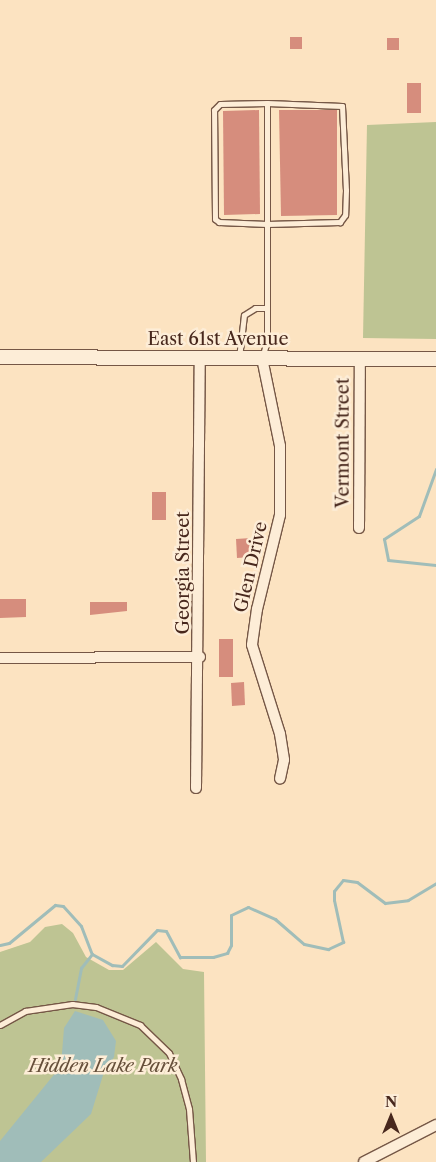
<!DOCTYPE html>
<style>
body{margin:0}
#map{position:relative;width:436px;height:1162px;overflow:hidden;background:#fce3c1;font-family:"Libre Caslon Text",serif}
div>[style]{position:absolute}
.green>*{inset:0;background:#bec493}
.water>*{inset:0;background:#a0bdb9}
.stream>*{height:3px;margin:-1.5px;padding:0 1.5px;transform-origin:1.5px;border-radius:1.5px;background:#a0bdb9}
.building>*{inset:0;background:#d68d7d}
.roads{filter:drop-shadow(1px 0 #755746) drop-shadow(-1px 0 #755746) drop-shadow(0 1px #755746) drop-shadow(0 -1px #755746)}
.lane>*{height:5px;margin:-2.5px;padding:0 2.5px;transform-origin:2.5px;border-radius:2.5px;background:#fdedd7}
.street>*{height:10px;margin:-5px;padding:0 5px;transform-origin:5px;border-radius:5px;background:#fdedd7}
.secondary>*{height:14px;margin:-7px;padding:0 7px;transform-origin:7px;border-radius:7px;background:#fdedd7}
span{translate:-50% -50%;white-space:nowrap;text-align:center;line-height:1.15;-webkit-text-stroke:5px #fdedd7;paint-order:stroke}
.street-label{font-size:18px;color:#48281d}
.park-label{font-size:18px;color:#664f3a;font-style:italic}
.north{position:absolute;left:366px;top:1092px;width:50px;height:50px;-webkit-text-stroke:4px #fdedd7;paint-order:stroke;rotate:0deg;font-size:14px;font-weight:700;line-height:20px;text-align:center;color:#48281d}
.north::after{content:'';display:block;margin:auto;width:18px;height:22px;background:#48281d;clip-path:polygon(50% 0,100% 100%,50% 72%,0 100%)}
</style>
<div id="map">
<div class="green">
<div style="clip-path:polygon(436px 122px,436px 339px,363px 338px,367px 125px)"></div>
<div style="clip-path:polygon(62px 924px,73px 933px,86px 957px,109px 970px,123px 970px,156px 942px,183px 969px,204px 972px,206px 1162px,0 1162px,0 952px,30px 942px,45px 927px)"></div>
</div>
<div class="water">
<div style="clip-path:polygon(75px 1011px,103px 1020px,116px 1041px,114px 1057px,104px 1072px,91px 1114px,41px 1162px,0 1162px,0 1141px,61px 1066px,64px 1028px)"></div>
</div>
<div class="stream">
<div style="left:436px;top:469px;width:50px;rotate:109.9deg"></div>
<div style="left:419px;top:516px;width:42px;rotate:146.7deg"></div>
<div style="left:384px;top:539px;width:21px;rotate:79deg"></div>
<div style="left:388px;top:560px;width:48px;rotate:5.9deg"></div>
<div style="left:0;top:945px;width:9px;rotate:-13deg"></div>
<div style="left:9px;top:943px;width:60px;rotate:-39.6deg"></div>
<div style="left:55px;top:905px;width:8px;rotate:7deg"></div>
<div style="left:63px;top:906px;width:27px;rotate:48deg"></div>
<div style="left:81px;top:926px;width:30px;rotate:69deg"></div>
<div style="left:92px;top:954px;width:23px;rotate:29deg"></div>
<div style="left:112px;top:965px;width:10px;rotate:6deg"></div>
<div style="left:122px;top:966px;width:50px;rotate:-45.8deg"></div>
<div style="left:157px;top:930px;width:9px;rotate:6deg"></div>
<div style="left:166px;top:931px;width:30px;rotate:62deg"></div>
<div style="left:180px;top:957px;width:33px"></div>
<div style="left:213px;top:957px;width:15px;rotate:-16deg"></div>
<div style="left:227px;top:953px;width:9px;rotate:-63deg"></div>
<div style="left:231px;top:945px;width:30px;rotate:-90deg"></div>
<div style="left:231px;top:915px;width:19px;rotate:-25deg"></div>
<div style="left:248px;top:907px;width:30px;rotate:24deg"></div>
<div style="left:275px;top:919px;width:38px;rotate:41deg"></div>
<div style="left:304px;top:944px;width:25px;rotate:12deg"></div>
<div style="left:328px;top:949px;width:17px;rotate:-25deg"></div>
<div style="left:343px;top:942px;width:43px;rotate:-102.1deg"></div>
<div style="left:334px;top:900px;width:9px;rotate:-90deg"></div>
<div style="left:334px;top:891px;width:14px;rotate:-51deg"></div>
<div style="left:343px;top:880px;width:14px;rotate:8deg"></div>
<div style="left:357px;top:882px;width:35px;rotate:37deg"></div>
<div style="left:385px;top:903px;width:23px;rotate:-7deg"></div>
<div style="left:408px;top:900px;width:33px;rotate:-31deg"></div>
<div style="left:75px;top:999px;width:32px;rotate:-79deg"></div>
<div style="left:81px;top:968px;width:18px;rotate:-52deg"></div>
</div>
<div class="building">
<div style="clip-path:polygon(290px 37px,302px 37px,302px 49px,290px 49px)"></div>
<div style="clip-path:polygon(387px 38px,399px 38px,399px 50px,387px 50px)"></div>
<div style="clip-path:polygon(407px 83px,421px 83px,421px 113px,407px 113px)"></div>
<div style="clip-path:polygon(259px 110px,260px 214px,224px 215px,223px 111px)"></div>
<div style="clip-path:polygon(279px 110px,337px 110px,337px 215px,281px 216px)"></div>
<div style="clip-path:polygon(152px 492px,166px 492px,166px 520px,152px 520px)"></div>
<div style="clip-path:polygon(251px 538px,251px 557px,237px 558px,236px 539px)"></div>
<div style="clip-path:polygon(0 599px,26px 599px,26px 617px,0 618px)"></div>
<div style="clip-path:polygon(90px 602px,127px 602px,127px 611px,90px 615px)"></div>
<div style="clip-path:polygon(219px 639px,233px 639px,233px 677px,219px 677px)"></div>
<div style="clip-path:polygon(244px 682px,245px 705px,232px 706px,231px 683px)"></div>
</div>
<div class="roads">
<div class="lane">
<div style="left:239px;top:358px;width:43px;rotate:-83.4deg"></div>
<div style="left:244px;top:315px;width:13px;rotate:-32deg"></div>
<div style="left:255px;top:308px;width:12px"></div>
<div style="left:262px;top:358px;width:18px;rotate:-74deg"></div>
<div style="left:267px;top:341px;width:238px;rotate:-90deg"></div>
<div style="left:267px;top:103px;width:75px;rotate:2.3deg"></div>
<div style="left:342px;top:106px;width:84px;rotate:87.3deg"></div>
<div style="left:346px;top:190px;width:25px;rotate:92deg"></div>
<div style="left:345px;top:215px;width:9px;rotate:126deg"></div>
<div style="left:340px;top:222px;width:73px;rotate:178.4deg"></div>
<div style="left:267px;top:224px;width:48px;rotate:-177.6deg"></div>
<div style="left:219px;top:222px;width:5px;rotate:-143deg"></div>
<div style="left:215px;top:219px;width:109px;rotate:-90.5deg"></div>
<div style="left:214px;top:110px;width:8px;rotate:-45deg"></div>
<div style="left:220px;top:104px;width:47px;rotate:-1.2deg"></div>
<div style="left:0;top:1025px;width:29px;rotate:-29deg"></div>
<div style="left:25px;top:1011px;width:48px;rotate:-8.5deg"></div>
<div style="left:72px;top:1004px;width:24px;rotate:7deg"></div>
<div style="left:96px;top:1007px;width:48px;rotate:22.2deg"></div>
<div style="left:140px;top:1025px;width:40px;rotate:44deg"></div>
<div style="left:169px;top:1053px;width:29px;rotate:65deg"></div>
<div style="left:181px;top:1079px;width:31px;rotate:75deg"></div>
<div style="left:189px;top:1109px;width:53px;rotate:85.7deg"></div>
</div>
<div class="street">
<div style="left:262px;top:358px;width:90px;rotate:78.4deg"></div>
<div style="left:280px;top:446px;width:69px;rotate:90deg"></div>
<div style="left:280px;top:515px;width:97px;rotate:103.7deg"></div>
<div style="left:257px;top:609px;width:36px;rotate:98deg"></div>
<div style="left:252px;top:645px;width:93px;rotate:72.5deg"></div>
<div style="left:280px;top:734px;width:26px;rotate:81deg"></div>
<div style="left:284px;top:760px;width:19px;rotate:102deg"></div>
<div style="left:359px;top:528px;width:169px;rotate:-89.7deg"></div>
<div style="left:0;top:658px;width:200px;rotate:-0.3deg"></div>
<div style="left:196px;top:788px;width:430px;rotate:-89.5deg"></div>
<div style="left:364px;top:1162px;width:81px;rotate:-27.2deg"></div>
</div>
<div class="secondary">
<div style="left:0;top:357px;width:436px;rotate:0.3deg"></div>
</div>
</div>
<div class="street-label">
<span style="left:218px;top:339px">East 61st Avenue</span>
<span style="left:343px;top:443px;rotate:-90deg">Vermont Street</span>
<span style="left:251px;top:567px;rotate:-77deg">Glen Drive</span>
<span style="left:183px;top:573px;rotate:-90deg">Georgia Street</span>
</div>
<div class="park-label">
<span style="left:103px;top:1066px">Hidden Lake Park</span>
</div>
<div class="north">N</div>
</div>
